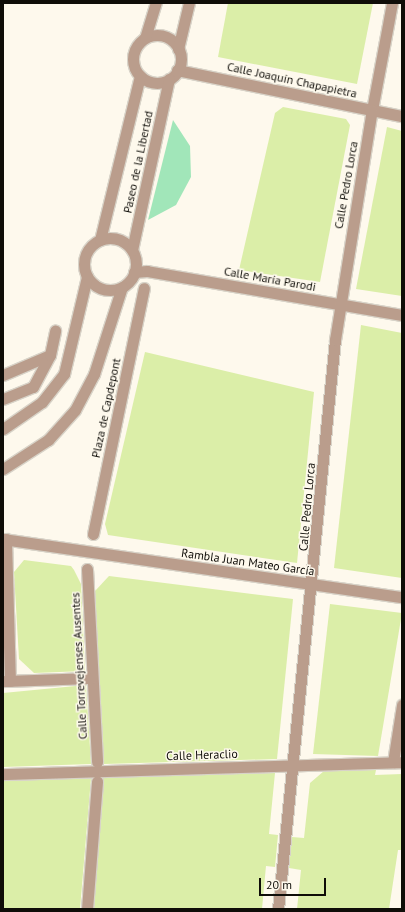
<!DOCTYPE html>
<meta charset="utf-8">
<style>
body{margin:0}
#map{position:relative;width:405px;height:912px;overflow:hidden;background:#fef9ed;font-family:"PT Sans",sans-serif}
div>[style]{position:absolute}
.water>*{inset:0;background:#a1e6b9}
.building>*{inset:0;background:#dbeea8}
.roads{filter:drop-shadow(1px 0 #d8d3c8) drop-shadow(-1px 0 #d8d3c8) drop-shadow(0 1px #d8d3c8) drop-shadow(0 -1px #d8d3c8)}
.pedestrian>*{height:11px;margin:-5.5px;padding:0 5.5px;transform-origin:5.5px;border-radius:5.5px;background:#ba9d8c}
.minor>*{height:11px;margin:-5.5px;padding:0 5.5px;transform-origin:5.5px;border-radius:5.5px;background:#ba9d8c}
.tertiary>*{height:11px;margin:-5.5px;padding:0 5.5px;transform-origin:5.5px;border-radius:5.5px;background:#ba9d8c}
.tertiary>.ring{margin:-5.5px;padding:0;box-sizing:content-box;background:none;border:11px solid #ba9d8c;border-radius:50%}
span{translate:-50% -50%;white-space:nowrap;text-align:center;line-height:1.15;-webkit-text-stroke:3px #fef9ed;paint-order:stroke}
.street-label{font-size:12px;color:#0f0d08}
.frame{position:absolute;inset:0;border:4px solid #0f0d08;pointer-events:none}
.scale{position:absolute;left:259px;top:878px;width:67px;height:18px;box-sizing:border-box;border:2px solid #0f0d08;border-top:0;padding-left:5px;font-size:12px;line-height:14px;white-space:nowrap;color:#0f0d08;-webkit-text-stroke:3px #fef9ed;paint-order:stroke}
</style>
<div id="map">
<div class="water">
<div style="clip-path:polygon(173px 120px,190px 146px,191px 177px,176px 205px,148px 220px)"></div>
</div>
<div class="building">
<div style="clip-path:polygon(228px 3px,373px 3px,357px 84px,218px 57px)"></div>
<div style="clip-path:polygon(283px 107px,346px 119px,350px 125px,320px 282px,239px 270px,275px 113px)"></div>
<div style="clip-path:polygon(387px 127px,402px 131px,402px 296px,356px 289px)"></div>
<div style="clip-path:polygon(361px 325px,402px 333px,402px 578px,334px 568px)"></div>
<div style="clip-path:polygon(145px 352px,314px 392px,297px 563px,108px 535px,105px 524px)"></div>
<div style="clip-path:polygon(24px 560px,71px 566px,74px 570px,81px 584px,85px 671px,34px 673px,19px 659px,14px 572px)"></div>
<div style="clip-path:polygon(109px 576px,293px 599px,277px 759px,104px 764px,95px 591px)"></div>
<div style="clip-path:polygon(330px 604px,402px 613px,378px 756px,313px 754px)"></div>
<div style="clip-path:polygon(86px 685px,91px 764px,3px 767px,3px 693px)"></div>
<div style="clip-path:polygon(376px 770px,375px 775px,402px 774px,402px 850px,398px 850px,389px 909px,297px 909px,301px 870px,289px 868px,292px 837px,304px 838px,310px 783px,324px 771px)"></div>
<div style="clip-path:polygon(275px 773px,269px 834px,278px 835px,275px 867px,266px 866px,262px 909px,94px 909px,103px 778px)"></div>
<div style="clip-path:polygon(91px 778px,80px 909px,3px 909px,3px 781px)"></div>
</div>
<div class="roads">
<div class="pedestrian">
<div style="left:372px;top:110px;width:109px;rotate:-79.4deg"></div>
<div style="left:3px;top:375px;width:51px;rotate:-23.1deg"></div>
<div style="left:3px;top:399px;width:32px;rotate:-22deg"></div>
<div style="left:33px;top:387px;width:36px;rotate:-62deg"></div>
<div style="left:50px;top:355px;width:25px;rotate:-78deg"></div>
<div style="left:93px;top:534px;width:251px;rotate:-78.3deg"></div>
<div style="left:6px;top:539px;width:142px;rotate:88.4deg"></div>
<div style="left:87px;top:569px;width:193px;rotate:87deg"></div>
<div style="left:4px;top:681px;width:88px;rotate:-2deg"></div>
<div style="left:87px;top:909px;width:128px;rotate:-85.5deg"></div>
</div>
<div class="minor">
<div style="left:177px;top:70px;width:230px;rotate:11.6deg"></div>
<div style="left:134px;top:272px;width:13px;rotate:-4deg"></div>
<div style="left:147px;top:271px;width:259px;rotate:9.8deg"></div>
<div style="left:3px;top:539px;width:403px;rotate:8.3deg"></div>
<div style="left:393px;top:762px;width:58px;rotate:-81deg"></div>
<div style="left:3px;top:774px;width:399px;rotate:-1.7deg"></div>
<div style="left:278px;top:909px;width:572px;rotate:-84.28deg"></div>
<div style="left:335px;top:340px;width:233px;rotate:-80.9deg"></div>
</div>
<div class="tertiary">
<div class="ring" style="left:133px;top:35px;width:37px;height:37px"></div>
<div style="left:145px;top:38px;width:37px;rotate:-73deg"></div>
<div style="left:178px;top:49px;width:47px;rotate:-76.6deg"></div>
<div class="ring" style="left:84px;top:238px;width:41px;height:41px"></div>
<div style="left:100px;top:240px;width:169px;rotate:-76.3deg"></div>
<div style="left:132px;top:250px;width:175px;rotate:-77.8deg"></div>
<div style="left:3px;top:429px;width:47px;rotate:-34.7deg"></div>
<div style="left:42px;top:402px;width:36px;rotate:-52deg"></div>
<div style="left:64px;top:374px;width:100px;rotate:-76.7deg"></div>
<div style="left:3px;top:469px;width:54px;rotate:-32.8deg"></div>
<div style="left:48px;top:440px;width:40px;rotate:-48deg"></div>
<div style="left:75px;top:410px;width:41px;rotate:-62.2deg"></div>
<div style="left:94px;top:374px;width:91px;rotate:-72.2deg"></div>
</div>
</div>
<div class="street-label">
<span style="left:292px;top:80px;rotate:12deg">Calle Joaquín Chapapietra</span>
<span style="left:138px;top:162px;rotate:-78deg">Paseo de la Libertad</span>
<span style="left:346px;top:185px;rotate:-80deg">Calle Pedro Lorca</span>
<span style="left:270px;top:279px;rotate:10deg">Calle María Parodi</span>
<span style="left:106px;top:408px;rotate:-78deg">Plaza de Capdepont</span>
<span style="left:307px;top:507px;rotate:-85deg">Calle Pedro Lorca</span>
<span style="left:248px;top:562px;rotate:8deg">Rambla Juan Mateo García</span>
<span style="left:79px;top:666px;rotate:-93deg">Calle Torrevejenses Ausentes</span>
<span style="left:202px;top:755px;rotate:-2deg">Calle Heraclio</span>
</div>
<div class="frame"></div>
<div class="scale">20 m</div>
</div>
